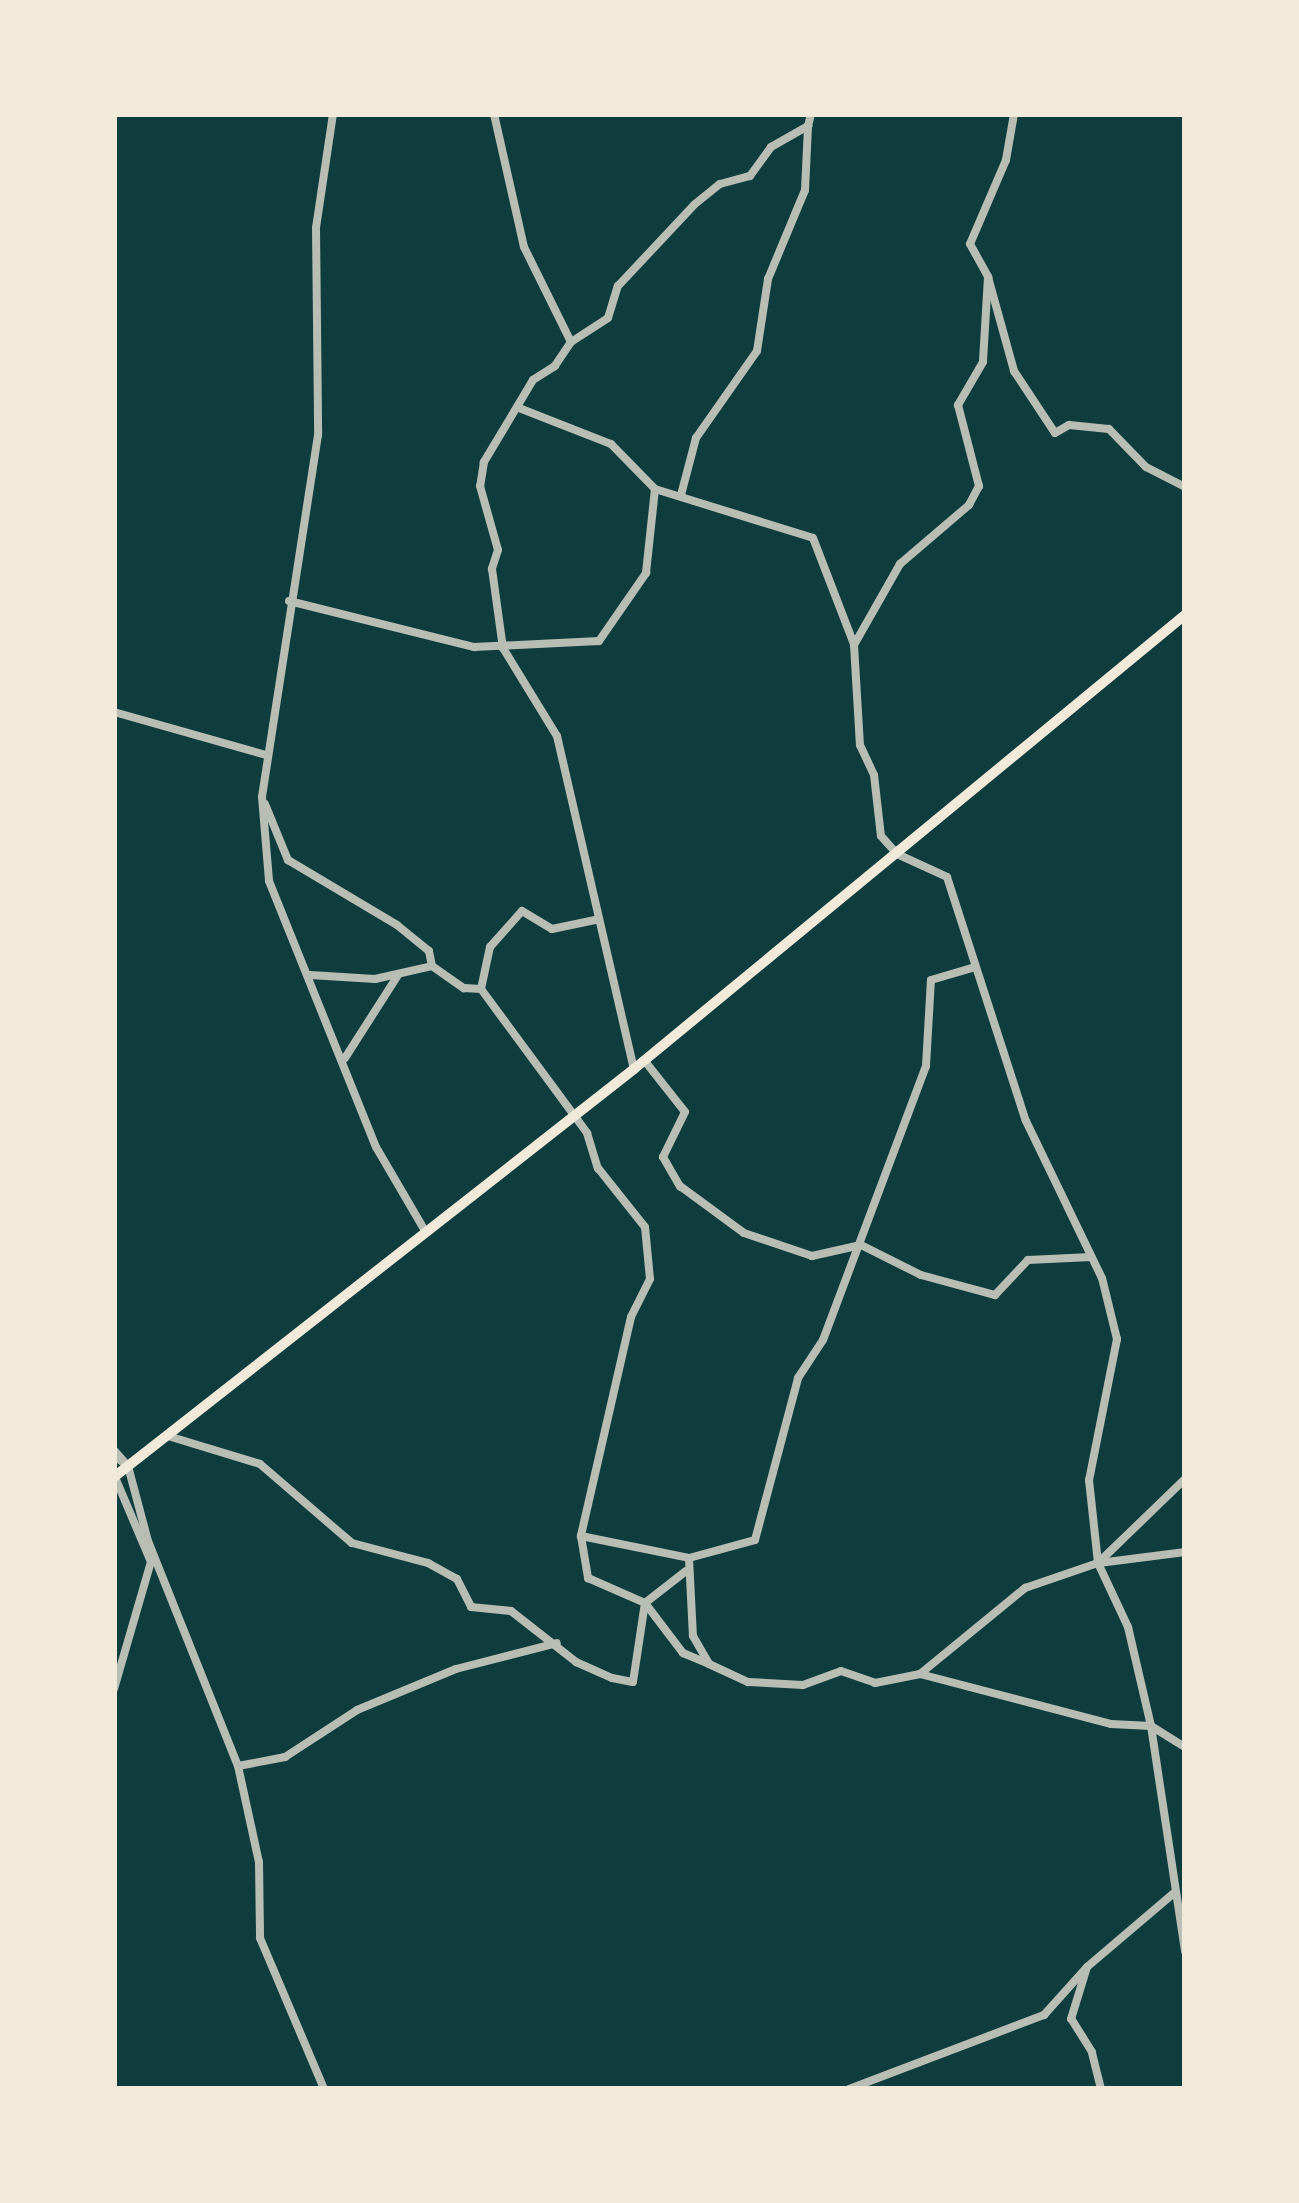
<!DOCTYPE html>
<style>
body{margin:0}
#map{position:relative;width:1299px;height:2203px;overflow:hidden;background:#0f3d3e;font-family:"Source Sans 3",sans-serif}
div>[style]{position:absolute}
.minor>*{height:8px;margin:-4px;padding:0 4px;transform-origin:4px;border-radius:4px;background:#b8beb3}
.secondary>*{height:10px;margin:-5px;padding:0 5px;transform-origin:5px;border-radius:5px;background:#f1e9da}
span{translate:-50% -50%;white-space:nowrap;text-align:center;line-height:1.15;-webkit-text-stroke:10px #f1e9da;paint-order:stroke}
.frame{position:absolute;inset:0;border:117px solid #f1e9da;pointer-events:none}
</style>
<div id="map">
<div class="minor">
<div style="left:333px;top:114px;width:115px;rotate:98.5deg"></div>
<div style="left:316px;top:228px;width:207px;rotate:89.4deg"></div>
<div style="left:318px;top:435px;width:366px;rotate:98.8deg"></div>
<div style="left:262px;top:797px;width:84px;rotate:85.2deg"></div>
<div style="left:269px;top:881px;width:287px;rotate:68.1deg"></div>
<div style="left:376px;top:1147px;width:97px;rotate:59.7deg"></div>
<div style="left:494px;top:114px;width:136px;rotate:77.3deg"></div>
<div style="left:524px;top:247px;width:106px;rotate:63.7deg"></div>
<div style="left:571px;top:342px;width:29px;rotate:124deg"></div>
<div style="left:555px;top:366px;width:26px;rotate:148deg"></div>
<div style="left:533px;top:380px;width:96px;rotate:120.9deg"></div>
<div style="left:484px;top:462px;width:24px;rotate:99deg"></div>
<div style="left:480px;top:486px;width:66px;rotate:74.3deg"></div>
<div style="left:498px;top:550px;width:20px;rotate:108deg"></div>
<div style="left:492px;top:569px;width:80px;rotate:82.1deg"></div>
<div style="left:503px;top:648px;width:103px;rotate:58.5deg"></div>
<div style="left:557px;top:736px;width:342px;rotate:77deg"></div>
<div style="left:1014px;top:114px;width:47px;rotate:99.9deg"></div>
<div style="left:1006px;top:160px;width:91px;rotate:113.2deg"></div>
<div style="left:970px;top:244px;width:38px;rotate:61deg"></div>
<div style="left:988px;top:277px;width:98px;rotate:74.5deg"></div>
<div style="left:1014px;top:371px;width:74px;rotate:56.5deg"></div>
<div style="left:1055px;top:433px;width:16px;rotate:-30deg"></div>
<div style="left:1069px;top:425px;width:40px;rotate:5.7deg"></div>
<div style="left:1109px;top:429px;width:53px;rotate:45.8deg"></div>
<div style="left:1146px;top:467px;width:44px;rotate:27.1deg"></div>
<div style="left:988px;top:277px;width:85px;rotate:93.4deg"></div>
<div style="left:983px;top:362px;width:50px;rotate:120.2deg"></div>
<div style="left:958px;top:405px;width:84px;rotate:75.5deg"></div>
<div style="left:979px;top:486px;width:21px;rotate:118deg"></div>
<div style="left:969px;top:505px;width:91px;rotate:139.5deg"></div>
<div style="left:900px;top:564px;width:93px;rotate:119.6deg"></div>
<div style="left:854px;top:645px;width:100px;rotate:86.6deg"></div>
<div style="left:860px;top:745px;width:33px;rotate:65deg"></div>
<div style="left:874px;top:775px;width:61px;rotate:83.5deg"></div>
<div style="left:881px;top:836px;width:24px;rotate:48deg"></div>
<div style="left:897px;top:854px;width:55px;rotate:24.7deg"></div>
<div style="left:947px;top:877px;width:256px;rotate:72.1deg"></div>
<div style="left:1026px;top:1121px;width:174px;rotate:64.2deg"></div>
<div style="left:1102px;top:1278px;width:63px;rotate:76.2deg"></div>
<div style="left:1117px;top:1339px;width:144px;rotate:101.2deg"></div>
<div style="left:1089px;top:1480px;width:83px;rotate:83.8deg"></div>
<div style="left:1098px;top:1563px;width:71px;rotate:64.9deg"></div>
<div style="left:1128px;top:1627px;width:102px;rotate:76.9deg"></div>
<div style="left:1151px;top:1726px;width:228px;rotate:81.4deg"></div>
<div style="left:571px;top:342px;width:44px;rotate:-33deg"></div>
<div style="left:608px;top:318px;width:34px;rotate:-73deg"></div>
<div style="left:618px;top:286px;width:112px;rotate:-46.8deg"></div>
<div style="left:695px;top:204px;width:32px;rotate:-39deg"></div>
<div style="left:720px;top:184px;width:31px;rotate:-15deg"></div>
<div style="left:750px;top:176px;width:36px;rotate:-54deg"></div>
<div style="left:771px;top:147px;width:43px;rotate:-29.6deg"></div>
<div style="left:808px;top:126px;width:12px;rotate:-76deg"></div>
<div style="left:519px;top:408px;width:99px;rotate:21.4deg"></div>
<div style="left:611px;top:444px;width:63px;rotate:45.6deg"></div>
<div style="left:655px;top:489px;width:165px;rotate:17.2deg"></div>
<div style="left:813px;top:538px;width:114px;rotate:68.9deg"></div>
<div style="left:681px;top:495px;width:59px;rotate:-75.3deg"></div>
<div style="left:696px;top:438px;width:106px;rotate:-55deg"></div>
<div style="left:757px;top:351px;width:73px;rotate:-81.3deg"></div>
<div style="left:768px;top:279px;width:96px;rotate:-67.4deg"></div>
<div style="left:805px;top:190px;width:64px;rotate:-87.3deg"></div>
<div style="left:289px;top:601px;width:191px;rotate:14deg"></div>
<div style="left:474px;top:647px;width:125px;rotate:-2.7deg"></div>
<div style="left:599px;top:641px;width:83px;rotate:-55.3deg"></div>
<div style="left:646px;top:573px;width:84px;rotate:-83.9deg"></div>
<div style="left:114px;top:712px;width:158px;rotate:15.8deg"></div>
<div style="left:265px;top:804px;width:61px;rotate:67.7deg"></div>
<div style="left:288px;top:860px;width:127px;rotate:30.8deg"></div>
<div style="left:397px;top:925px;width:41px;rotate:39.1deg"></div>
<div style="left:429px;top:951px;width:15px;rotate:79deg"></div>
<div style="left:310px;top:975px;width:65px;rotate:3.5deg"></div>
<div style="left:375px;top:979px;width:58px;rotate:-12.8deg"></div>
<div style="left:432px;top:966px;width:39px;rotate:35deg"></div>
<div style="left:464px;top:988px;width:17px;rotate:3deg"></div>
<div style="left:481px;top:989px;width:179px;rotate:53.6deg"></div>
<div style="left:587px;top:1133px;width:37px;rotate:73deg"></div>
<div style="left:598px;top:1168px;width:75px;rotate:51.5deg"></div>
<div style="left:645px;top:1227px;width:52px;rotate:84.5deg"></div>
<div style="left:650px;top:1279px;width:42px;rotate:116.6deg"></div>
<div style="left:631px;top:1317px;width:225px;rotate:102.9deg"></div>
<div style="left:581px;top:1536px;width:110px;rotate:11.5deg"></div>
<div style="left:689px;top:1558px;width:78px;rotate:87.1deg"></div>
<div style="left:693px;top:1636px;width:32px;rotate:60deg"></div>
<div style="left:709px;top:1664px;width:43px;rotate:24.8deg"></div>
<div style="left:748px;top:1682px;width:55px;rotate:3.1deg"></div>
<div style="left:803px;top:1685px;width:40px;rotate:-20.2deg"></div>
<div style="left:841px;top:1671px;width:36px;rotate:19deg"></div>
<div style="left:875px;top:1683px;width:46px;rotate:-11.3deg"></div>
<div style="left:920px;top:1674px;width:197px;rotate:14.7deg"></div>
<div style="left:1111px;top:1724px;width:40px;rotate:2.9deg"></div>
<div style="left:1151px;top:1726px;width:40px;rotate:32deg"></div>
<div style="left:481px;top:989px;width:43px;rotate:-77.9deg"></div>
<div style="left:490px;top:947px;width:48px;rotate:-48.4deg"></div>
<div style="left:522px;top:911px;width:35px;rotate:31deg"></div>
<div style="left:552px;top:929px;width:44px;rotate:-11.8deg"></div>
<div style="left:345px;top:1058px;width:98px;rotate:-57.4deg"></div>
<div style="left:644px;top:1060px;width:66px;rotate:51.7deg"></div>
<div style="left:685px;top:1112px;width:50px;rotate:116.1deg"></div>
<div style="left:663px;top:1157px;width:34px;rotate:60deg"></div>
<div style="left:680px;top:1186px;width:79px;rotate:36.3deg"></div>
<div style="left:744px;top:1233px;width:72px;rotate:18.7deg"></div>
<div style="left:812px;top:1256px;width:50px;rotate:-12.7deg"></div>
<div style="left:861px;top:1245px;width:67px;rotate:26.6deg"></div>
<div style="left:921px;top:1275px;width:77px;rotate:15.1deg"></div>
<div style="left:995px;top:1295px;width:48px;rotate:-46.7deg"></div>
<div style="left:1028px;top:1260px;width:63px;rotate:-2.7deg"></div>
<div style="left:168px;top:1436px;width:96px;rotate:16.9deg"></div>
<div style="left:260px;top:1464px;width:121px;rotate:40.7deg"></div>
<div style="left:352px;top:1543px;width:79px;rotate:14.7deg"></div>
<div style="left:428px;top:1563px;width:33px;rotate:29deg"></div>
<div style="left:457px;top:1579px;width:31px;rotate:63deg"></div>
<div style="left:471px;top:1607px;width:40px;rotate:5.7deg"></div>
<div style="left:511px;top:1611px;width:83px;rotate:38.1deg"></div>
<div style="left:576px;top:1662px;width:39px;rotate:24deg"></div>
<div style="left:612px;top:1678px;width:21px;rotate:11deg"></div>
<div style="left:633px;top:1682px;width:80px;rotate:-81.4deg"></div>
<div style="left:645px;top:1603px;width:52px;rotate:-38deg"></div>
<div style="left:114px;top:1450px;width:21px;rotate:49deg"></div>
<div style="left:128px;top:1466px;width:17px;rotate:-144deg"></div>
<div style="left:128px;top:1466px;width:78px;rotate:75.1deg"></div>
<div style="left:148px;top:1541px;width:242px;rotate:68.2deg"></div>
<div style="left:238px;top:1766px;width:98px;rotate:77.7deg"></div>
<div style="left:259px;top:1862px;width:76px;rotate:89.2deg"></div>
<div style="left:260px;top:1938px;width:164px;rotate:67deg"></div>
<div style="left:581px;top:1536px;width:43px;rotate:80.5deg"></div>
<div style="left:588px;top:1578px;width:62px;rotate:23.7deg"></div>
<div style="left:645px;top:1603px;width:63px;rotate:52.8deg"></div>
<div style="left:683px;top:1653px;width:28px;rotate:23deg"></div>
<div style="left:689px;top:1558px;width:68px;rotate:-15.3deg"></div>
<div style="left:755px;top:1540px;width:168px;rotate:-75.1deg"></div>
<div style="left:798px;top:1378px;width:45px;rotate:-56.7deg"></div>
<div style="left:823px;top:1340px;width:293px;rotate:-69.4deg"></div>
<div style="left:926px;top:1066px;width:86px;rotate:-86.7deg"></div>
<div style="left:931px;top:980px;width:43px;rotate:-16.3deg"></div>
<div style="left:1099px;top:1563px;width:87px;rotate:-7.3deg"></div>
<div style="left:920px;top:1674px;width:136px;rotate:-39.3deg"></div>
<div style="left:1025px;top:1588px;width:77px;rotate:-18.9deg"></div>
<div style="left:1098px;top:1563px;width:121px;rotate:-44deg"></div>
<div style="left:114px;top:1689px;width:132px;rotate:-73.8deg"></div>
<div style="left:151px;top:1562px;width:92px;rotate:-113deg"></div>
<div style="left:238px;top:1766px;width:48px;rotate:-10.8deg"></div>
<div style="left:285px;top:1757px;width:86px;rotate:-33.1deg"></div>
<div style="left:357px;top:1710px;width:107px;rotate:-22.5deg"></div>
<div style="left:456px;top:1669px;width:104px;rotate:-14.4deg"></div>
<div style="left:849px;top:2089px;width:209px;rotate:-20.8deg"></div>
<div style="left:1044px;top:2015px;width:64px;rotate:-48.1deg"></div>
<div style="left:1101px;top:2089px;width:38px;rotate:-104deg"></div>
<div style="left:1092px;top:2052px;width:39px;rotate:-122deg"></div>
<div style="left:1071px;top:2019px;width:54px;rotate:-72.9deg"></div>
<div style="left:1087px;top:1967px;width:114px;rotate:-40.4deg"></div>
</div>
<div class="secondary">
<div style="left:114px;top:1477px;width:661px;rotate:-38.12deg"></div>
<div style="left:634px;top:1069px;width:714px;rotate:-39.49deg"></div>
</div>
<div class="frame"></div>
</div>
